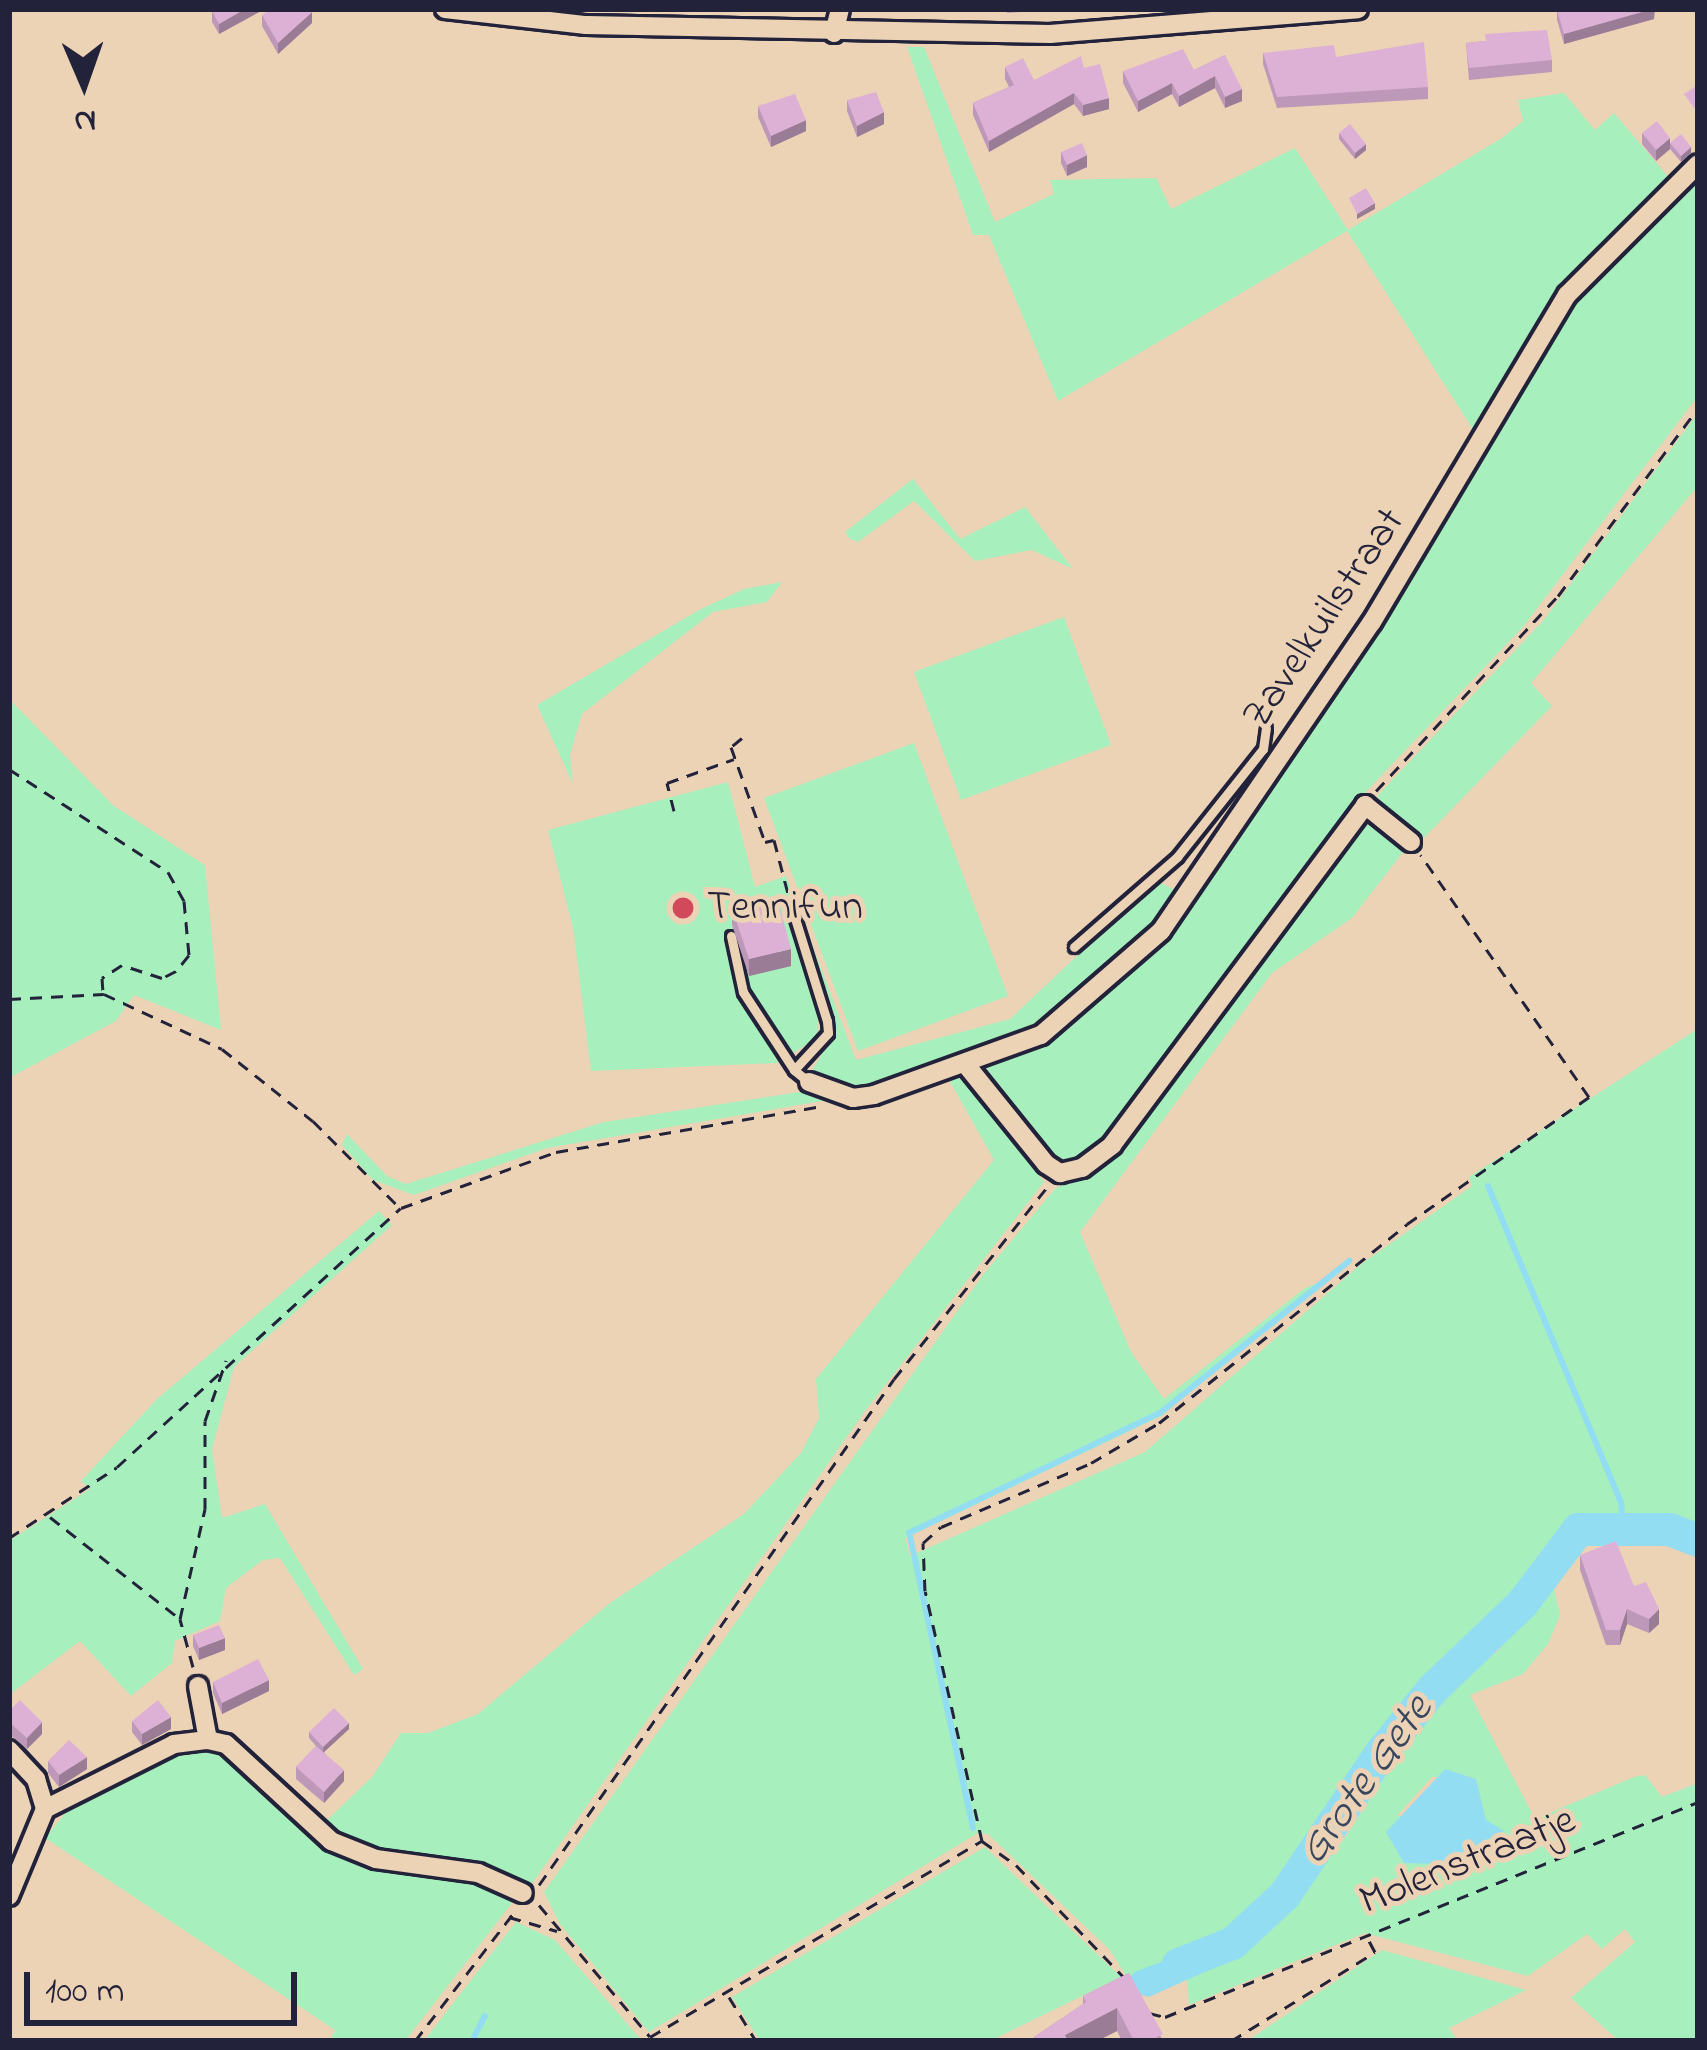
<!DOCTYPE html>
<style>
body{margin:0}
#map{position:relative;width:1707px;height:2050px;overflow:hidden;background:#edd3b5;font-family:"Indie Flower",sans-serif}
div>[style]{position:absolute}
.green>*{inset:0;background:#a7efbd}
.water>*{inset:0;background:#92ddf2}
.stream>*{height:6px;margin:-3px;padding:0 3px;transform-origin:3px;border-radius:3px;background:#92ddf2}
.river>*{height:33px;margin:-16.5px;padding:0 16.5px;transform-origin:16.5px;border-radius:16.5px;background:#92ddf2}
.path>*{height:3px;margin-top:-1.5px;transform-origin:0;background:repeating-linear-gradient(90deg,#22223b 0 12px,transparent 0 21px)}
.roads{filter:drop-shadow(3px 0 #22223b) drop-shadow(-3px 0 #22223b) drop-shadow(0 3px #22223b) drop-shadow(0 -3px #22223b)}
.lane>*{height:9px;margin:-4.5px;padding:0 4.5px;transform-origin:4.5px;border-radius:4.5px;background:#edd3b5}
.street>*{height:18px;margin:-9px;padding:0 9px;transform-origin:9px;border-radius:9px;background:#edd3b5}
.wall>*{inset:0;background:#be98b8}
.shaded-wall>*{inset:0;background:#9b7c96}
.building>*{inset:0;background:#ddb1d6}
.dots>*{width:33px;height:33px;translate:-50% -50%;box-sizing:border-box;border:6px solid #edd3b5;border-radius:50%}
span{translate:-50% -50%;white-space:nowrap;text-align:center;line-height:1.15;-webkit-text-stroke:10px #edd3b5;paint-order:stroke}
.street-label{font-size:42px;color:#22223b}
.poi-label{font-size:42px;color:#22223b}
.left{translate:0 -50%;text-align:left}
.water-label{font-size:45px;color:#384760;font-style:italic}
.frame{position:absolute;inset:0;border:12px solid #22223b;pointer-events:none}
.north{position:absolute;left:24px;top:24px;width:120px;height:120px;-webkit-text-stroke:9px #edd3b5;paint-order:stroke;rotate:178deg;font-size:33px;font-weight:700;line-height:48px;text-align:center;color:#22223b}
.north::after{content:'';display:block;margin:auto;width:42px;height:54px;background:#22223b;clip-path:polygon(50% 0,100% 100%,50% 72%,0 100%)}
.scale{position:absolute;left:24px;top:1972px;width:273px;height:54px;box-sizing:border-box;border:6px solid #22223b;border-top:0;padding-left:15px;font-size:36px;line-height:42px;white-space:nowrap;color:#22223b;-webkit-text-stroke:9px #edd3b5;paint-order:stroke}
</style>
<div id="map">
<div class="green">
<div style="clip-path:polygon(907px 47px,924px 47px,995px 222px,1054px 194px,1050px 180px,1156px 178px,1171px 209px,1295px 148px,1348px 230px,1502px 138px,1523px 121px,1518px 100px,1564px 93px,1595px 130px,1614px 113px,1671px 180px,1592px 253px,1548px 308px,1477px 436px,1347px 231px,1058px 401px,989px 235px,973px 235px)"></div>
<div style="clip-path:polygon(1698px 172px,1698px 396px,1523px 627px,1360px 798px,1103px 1146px,1086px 1160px,1050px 1160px,986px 1068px,1076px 1018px,1162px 939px,1576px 293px)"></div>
<div style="clip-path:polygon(1698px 413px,1698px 486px,1531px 683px,1552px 706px,1417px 845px,1377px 803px,1378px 795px,1543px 621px)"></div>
<div style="clip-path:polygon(913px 479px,960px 539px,1025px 507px,1073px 569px,1032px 550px,975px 561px,914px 501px,858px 542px,850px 539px,845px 532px)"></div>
<div style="clip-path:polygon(782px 582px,767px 602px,713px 612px,582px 714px,570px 755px,573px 784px,537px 705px,699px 610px,744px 589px)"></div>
<div style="clip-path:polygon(1064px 617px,1111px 745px,961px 800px,914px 672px)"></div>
<div style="clip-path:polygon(9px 699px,114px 806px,205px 865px,221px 1030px,134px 995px,116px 1021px,9px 1078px)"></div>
<div style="clip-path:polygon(914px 743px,1008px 996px,858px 1051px,764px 798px)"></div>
<div style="clip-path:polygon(728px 782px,755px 887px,786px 876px,856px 1060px,1010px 1019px,1157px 881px,1181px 893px,1158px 925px,1044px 1027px,863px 1090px,811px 1072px,834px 1034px,828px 993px,816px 998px,819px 1037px,777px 1063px,591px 1071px,573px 928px,548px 830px)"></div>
<div style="clip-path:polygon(1367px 815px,1407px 847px,1352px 918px,1272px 973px,1080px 1232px,1131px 1352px,1164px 1399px,1305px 1288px,1327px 1279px,1161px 1416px,905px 1538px,910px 1556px,1145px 1452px,1360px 1265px,1472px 1186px,1469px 1177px,1696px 1030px,1698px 1020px,1698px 1528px,1619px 1513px,1578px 1521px,1523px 1579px,1493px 1627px,1405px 1703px,1267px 1904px,1215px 1941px,1128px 1979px,1110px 1950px,988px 1834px,978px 1833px,649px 2032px,560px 1924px,544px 1892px,983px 1275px,1055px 1189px,1117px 1154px)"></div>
<div style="clip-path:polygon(961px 1072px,1044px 1182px,865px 1411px,531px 1885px,468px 1860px,350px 1847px,323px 1824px,372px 1777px,401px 1733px,428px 1733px,478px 1714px,610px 1603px,744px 1514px,801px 1453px,819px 1418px,816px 1379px,994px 1160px,948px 1078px)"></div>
<div style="clip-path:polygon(806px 1091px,834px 1099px,547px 1148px,414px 1195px,373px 1180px,342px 1145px,347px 1134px,387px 1176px,406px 1184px,604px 1122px)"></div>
<div style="clip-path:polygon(379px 1211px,392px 1225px,234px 1367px,212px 1449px,222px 1518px,265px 1504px,363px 1669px,354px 1675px,280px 1558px,263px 1560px,226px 1588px,220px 1621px,175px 1641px,172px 1663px,131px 1696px,80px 1641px,9px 1695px,9px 1541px,90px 1489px,81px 1481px,157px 1399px)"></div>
<div style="clip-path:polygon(evenodd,1551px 1576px,1560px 1615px,1548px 1644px,1523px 1674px,1470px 1695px,1535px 1819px,1634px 1777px,1645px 1775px,1662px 1797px,1698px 1783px,1698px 2041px,1619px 2041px,1571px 1998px,1635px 1942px,1625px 1929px,1602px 1949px,1587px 1934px,1528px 1976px,1365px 1933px,1189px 2005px,1187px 1979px,1259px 1941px,1345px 1838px,1431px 1704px,1498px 1651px,1551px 1576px,1466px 1776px,1476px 1779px,1486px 1821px,1503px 1831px,1397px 1816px,1432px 1777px,1466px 1776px)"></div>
<div style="clip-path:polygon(190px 1744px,221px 1749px,350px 1859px,448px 1870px,516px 1898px,405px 2041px,330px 2041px,335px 2030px,45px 1838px,72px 1805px)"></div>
<div style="clip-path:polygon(985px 1847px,1121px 1977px,990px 2041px,760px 2041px,732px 1997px)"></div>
<div style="clip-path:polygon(516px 1922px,555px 1940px,642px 2041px,424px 2041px)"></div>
<div style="clip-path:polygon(1382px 1950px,1526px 1990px,1449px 2028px,1458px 2041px,1247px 2041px)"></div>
</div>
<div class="water">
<div style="clip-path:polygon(1445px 1769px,1476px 1779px,1486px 1820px,1504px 1831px,1440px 1864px,1404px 1863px,1386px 1832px)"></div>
<div style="clip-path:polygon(1215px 1941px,1222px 1964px,1149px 1997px,1135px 1993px,1128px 1979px,1135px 1972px)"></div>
</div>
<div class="stream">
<div style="left:1488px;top:1186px;width:343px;rotate:67.2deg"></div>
<div style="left:1621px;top:1502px;width:24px;rotate:85deg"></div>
<div style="left:973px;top:1828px;width:302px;rotate:-102.2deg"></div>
<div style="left:909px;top:1533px;width:278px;rotate:-25.6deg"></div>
<div style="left:1160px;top:1413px;width:243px;rotate:-38.8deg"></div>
<div style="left:472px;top:2041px;width:28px;rotate:-63deg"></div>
</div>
<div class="river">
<div style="left:1178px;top:1964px;width:58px;rotate:-21.3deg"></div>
<div style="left:1232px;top:1943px;width:71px;rotate:-42.7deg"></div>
<div style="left:1284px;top:1895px;width:173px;rotate:-55.9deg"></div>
<div style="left:1381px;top:1752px;width:81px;rotate:-51deg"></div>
<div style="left:1432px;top:1689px;width:124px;rotate:-43.7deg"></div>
<div style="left:1522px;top:1603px;width:93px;rotate:-52.9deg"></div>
<div style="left:1578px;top:1529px;width:91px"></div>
<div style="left:1669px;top:1529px;width:31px;rotate:21deg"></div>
</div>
<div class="path">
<div style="left:742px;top:738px;width:14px;rotate:141deg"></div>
<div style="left:731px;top:747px;width:101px;rotate:70.3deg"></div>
<div style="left:765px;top:842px;width:9px;rotate:-13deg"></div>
<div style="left:774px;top:840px;width:59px;rotate:75.3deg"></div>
<div style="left:9px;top:769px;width:189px;rotate:32.9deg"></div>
<div style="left:168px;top:872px;width:33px;rotate:61deg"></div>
<div style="left:184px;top:901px;width:54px;rotate:84.7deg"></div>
<div style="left:189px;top:955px;width:21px;rotate:129deg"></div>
<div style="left:176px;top:971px;width:16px;rotate:153deg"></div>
<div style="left:162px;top:978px;width:42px;rotate:-162deg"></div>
<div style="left:122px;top:965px;width:24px;rotate:147deg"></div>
<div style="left:102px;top:978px;width:15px;rotate:86deg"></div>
<div style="left:1376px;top:791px;width:267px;rotate:-47deg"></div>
<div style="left:1558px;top:596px;width:234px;rotate:-53.3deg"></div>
<div style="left:674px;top:811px;width:29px;rotate:-104deg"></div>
<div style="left:667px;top:783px;width:71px;rotate:-19.7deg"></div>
<div style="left:9px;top:999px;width:95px;rotate:-3deg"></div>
<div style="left:104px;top:994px;width:130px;rotate:25deg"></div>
<div style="left:222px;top:1049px;width:116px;rotate:38.4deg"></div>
<div style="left:313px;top:1121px;width:122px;rotate:45deg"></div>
<div style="left:50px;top:1517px;width:164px;rotate:38.1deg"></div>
<div style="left:9px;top:1538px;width:129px;rotate:-33.3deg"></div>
<div style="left:117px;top:1467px;width:384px;rotate:-42.4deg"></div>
<div style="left:401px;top:1208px;width:165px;rotate:-19.9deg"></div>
<div style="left:556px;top:1152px;width:270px;rotate:-9.8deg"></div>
<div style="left:193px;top:1667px;width:50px;rotate:-105.2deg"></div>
<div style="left:180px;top:1619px;width:113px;rotate:-77.2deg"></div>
<div style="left:205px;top:1509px;width:88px;rotate:-90deg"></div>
<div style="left:205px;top:1421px;width:64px;rotate:-70.7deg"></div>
<div style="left:982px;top:1841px;width:256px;rotate:-102.8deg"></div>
<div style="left:925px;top:1591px;width:48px;rotate:-92.4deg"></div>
<div style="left:923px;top:1543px;width:24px;rotate:-42deg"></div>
<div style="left:941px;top:1527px;width:163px;rotate:-23.1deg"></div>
<div style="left:1091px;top:1463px;width:79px;rotate:-30.5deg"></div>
<div style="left:1159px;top:1423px;width:318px;rotate:-38.7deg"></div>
<div style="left:1407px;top:1224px;width:222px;rotate:-34.9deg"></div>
<div style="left:1589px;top:1097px;width:295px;rotate:-124.8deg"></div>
<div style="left:539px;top:1885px;width:618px;rotate:-54.95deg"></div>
<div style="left:894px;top:1379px;width:248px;rotate:-51.4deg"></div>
<div style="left:539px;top:1905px;width:172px;rotate:49.9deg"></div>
<div style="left:650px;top:2037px;width:386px;rotate:-30.6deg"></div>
<div style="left:982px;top:1841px;width:42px;rotate:35.2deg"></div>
<div style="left:1016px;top:1865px;width:154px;rotate:46.1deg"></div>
<div style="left:509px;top:1917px;width:50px;rotate:16.3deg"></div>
<div style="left:729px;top:1997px;width:52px;rotate:58.5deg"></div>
<div style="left:1149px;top:2013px;width:16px;rotate:14deg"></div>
<div style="left:1165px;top:2017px;width:575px;rotate:-21.97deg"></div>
<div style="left:415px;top:2041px;width:165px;rotate:-52.4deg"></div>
<div style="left:1231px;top:2041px;width:169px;rotate:-31.7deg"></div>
<div style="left:1375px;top:1952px;width:17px;rotate:-118deg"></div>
</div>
<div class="roads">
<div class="lane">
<div style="left:793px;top:912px;width:114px;rotate:72.7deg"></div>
<div style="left:827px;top:1021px;width:12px;rotate:85deg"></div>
<div style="left:828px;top:1033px;width:50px;rotate:132.6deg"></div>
<div style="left:794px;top:1070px;width:19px;rotate:39deg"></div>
<div style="left:731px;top:936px;width:57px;rotate:77.9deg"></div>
<div style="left:743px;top:992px;width:93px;rotate:56.8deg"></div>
<div style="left:1074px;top:947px;width:137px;rotate:-41.1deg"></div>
<div style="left:1177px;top:857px;width:138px;rotate:-51.5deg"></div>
<div style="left:1263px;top:749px;width:21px;rotate:-82deg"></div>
</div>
<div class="street">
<div style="left:445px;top:9px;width:142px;rotate:6.5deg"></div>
<div style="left:586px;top:25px;width:464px;rotate:1.1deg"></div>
<div style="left:1050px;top:34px;width:309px;rotate:-4.6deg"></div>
<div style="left:834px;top:33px;width:25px;rotate:-76deg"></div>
<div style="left:967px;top:1066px;width:126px;rotate:51.1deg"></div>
<div style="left:1046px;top:1164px;width:17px;rotate:33deg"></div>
<div style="left:1060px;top:1173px;width:23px;rotate:-13deg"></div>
<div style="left:1082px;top:1168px;width:38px;rotate:-37deg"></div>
<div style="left:1112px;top:1145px;width:424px;rotate:-53.3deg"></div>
<div style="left:1365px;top:805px;width:59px;rotate:38.8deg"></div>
<div style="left:809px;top:1082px;width:47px;rotate:20deg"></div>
<div style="left:853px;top:1098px;width:21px;rotate:-8deg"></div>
<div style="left:874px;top:1095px;width:177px;rotate:-19.8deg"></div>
<div style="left:1041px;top:1035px;width:159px;rotate:-40.9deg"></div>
<div style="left:1161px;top:931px;width:374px;rotate:-55.7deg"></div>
<div style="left:1372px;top:622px;width:381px;rotate:-59.2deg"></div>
<div style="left:1567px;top:295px;width:185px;rotate:-45deg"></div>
<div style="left:198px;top:1686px;width:55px;rotate:79.5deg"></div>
<div style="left:9px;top:1750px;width:40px;rotate:47deg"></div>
<div style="left:36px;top:1779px;width:31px;rotate:73deg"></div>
<div style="left:45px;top:1809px;width:94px;rotate:112.5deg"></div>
<div style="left:45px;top:1809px;width:144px;rotate:-26.7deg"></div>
<div style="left:174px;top:1744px;width:34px;rotate:-7deg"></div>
<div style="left:208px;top:1740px;width:18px;rotate:13deg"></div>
<div style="left:226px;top:1744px;width:143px;rotate:42.7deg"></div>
<div style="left:331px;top:1841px;width:48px;rotate:21.8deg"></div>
<div style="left:376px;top:1859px;width:103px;rotate:7.8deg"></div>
<div style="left:478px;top:1873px;width:49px;rotate:24deg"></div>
</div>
</div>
<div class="wall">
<div style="clip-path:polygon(261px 9px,261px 11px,219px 34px,212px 22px,212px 11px)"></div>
<div style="clip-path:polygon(1007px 9px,1052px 9px,1052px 10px,1007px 13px)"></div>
<div style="clip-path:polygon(1084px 9px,1161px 9px,1161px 10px,1084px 11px)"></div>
<div style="clip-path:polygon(1557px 10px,1654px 10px,1654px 19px,1564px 44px,1557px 20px)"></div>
<div style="clip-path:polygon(262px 15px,312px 23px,278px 54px,262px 26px)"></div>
<div style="clip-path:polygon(1485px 41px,1552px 60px,1552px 72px,1469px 80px,1466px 43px)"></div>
<div style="clip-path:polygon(1263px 53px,1428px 87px,1428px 99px,1277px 108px,1263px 64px)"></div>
<div style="clip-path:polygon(1225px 55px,1242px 101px,1225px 108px,1215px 88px,1179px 107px,1172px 94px,1138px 112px,1123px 83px,1123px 71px,1194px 70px)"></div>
<div style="clip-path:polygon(1005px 67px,1034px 80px,1084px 68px,1109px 109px,1083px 116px,1074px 104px,989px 152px,973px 115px,973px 103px,1009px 87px,1005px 79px)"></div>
<div style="clip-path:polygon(847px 100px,884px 124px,857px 137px,847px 111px)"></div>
<div style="clip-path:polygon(758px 106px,806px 131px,771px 147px,758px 117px)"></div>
<div style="clip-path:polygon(1339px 133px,1366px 150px,1355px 159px,1339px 139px)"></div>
<div style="clip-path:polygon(1642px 133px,1670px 149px,1656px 161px,1642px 144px)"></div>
<div style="clip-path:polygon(1670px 143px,1691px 153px,1681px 162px,1670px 149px)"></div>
<div style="clip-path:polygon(1061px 152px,1087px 167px,1067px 176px,1061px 163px)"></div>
<div style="clip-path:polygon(732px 908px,791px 966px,749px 976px,732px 925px)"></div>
<div style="clip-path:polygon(1580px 1555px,1634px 1586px,1659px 1624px,1649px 1633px,1627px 1624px,1620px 1645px,1606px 1645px,1580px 1570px)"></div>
<div style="clip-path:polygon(193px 1635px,225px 1650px,199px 1660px,193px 1646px)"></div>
<div style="clip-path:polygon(213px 1682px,269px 1691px,222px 1714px,213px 1693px)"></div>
<div style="clip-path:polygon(9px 1711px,42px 1734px,27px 1749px,9px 1734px)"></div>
<div style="clip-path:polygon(132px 1721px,171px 1729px,142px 1745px,132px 1732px)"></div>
<div style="clip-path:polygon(349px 1729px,324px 1752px,344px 1781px,324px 1803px,296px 1779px,296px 1767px,316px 1746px,309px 1738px,309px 1732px)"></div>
<div style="clip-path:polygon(48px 1761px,87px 1769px,59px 1787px,48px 1773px)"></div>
<div style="clip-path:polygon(1129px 1973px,1163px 2041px,1122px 2041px,1117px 2031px,1097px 2041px,1034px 2041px,1034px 2037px,1083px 2004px,1083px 1996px)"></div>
</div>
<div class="shaded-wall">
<div style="clip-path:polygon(245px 9px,261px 9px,261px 11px,219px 34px,219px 24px)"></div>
<div style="clip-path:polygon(1650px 9px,1655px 9px,1654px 19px,1564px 44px,1564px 34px)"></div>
<div style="clip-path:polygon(312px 12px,312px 23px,278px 54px,278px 43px)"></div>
<div style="clip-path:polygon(1215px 76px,1215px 88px,1179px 107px,1179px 96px)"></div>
<div style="clip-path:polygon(1172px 83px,1172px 94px,1138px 112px,1138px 101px)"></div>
<div style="clip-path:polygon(1242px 89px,1242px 101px,1225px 108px,1225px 97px)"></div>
<div style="clip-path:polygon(1074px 93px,1074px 104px,989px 152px,989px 141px)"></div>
<div style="clip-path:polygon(1109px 98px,1109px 109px,1083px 116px,1083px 105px)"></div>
<div style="clip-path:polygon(884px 112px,884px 124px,857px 137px,857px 126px)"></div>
<div style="clip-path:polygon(806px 120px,806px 131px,771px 147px,771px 136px)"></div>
<div style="clip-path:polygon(1670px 138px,1670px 149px,1656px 161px,1656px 150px)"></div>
<div style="clip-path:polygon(1366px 144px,1366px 150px,1355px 159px,1355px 153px)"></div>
<div style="clip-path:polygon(1691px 147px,1691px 153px,1681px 162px,1681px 156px)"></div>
<div style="clip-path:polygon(1087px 155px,1087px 167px,1067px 176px,1067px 165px)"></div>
<div style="clip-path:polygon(1375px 203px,1375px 209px,1357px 219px,1357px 214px)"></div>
<div style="clip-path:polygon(791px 949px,791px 966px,749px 976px,749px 959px)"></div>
<div style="clip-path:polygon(1627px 1609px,1627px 1624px,1620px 1645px,1620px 1630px)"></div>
<div style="clip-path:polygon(1659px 1609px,1659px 1624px,1649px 1633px,1649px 1619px)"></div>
<div style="clip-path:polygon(225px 1638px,225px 1650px,199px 1660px,199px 1648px)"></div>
<div style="clip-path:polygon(269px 1680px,269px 1691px,222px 1714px,222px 1703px)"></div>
<div style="clip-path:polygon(171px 1717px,171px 1729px,142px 1745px,142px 1734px)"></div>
<div style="clip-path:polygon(42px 1722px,42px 1734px,27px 1749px,27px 1738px)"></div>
<div style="clip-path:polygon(349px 1723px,349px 1729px,323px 1753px,323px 1747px)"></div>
<div style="clip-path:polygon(87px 1757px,87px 1769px,59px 1787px,59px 1775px)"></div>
<div style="clip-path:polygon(344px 1770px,344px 1781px,324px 1803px,324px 1792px)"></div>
<div style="clip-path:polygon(1117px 2008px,1117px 2031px,1097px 2041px,1065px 2041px,1065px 2035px)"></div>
</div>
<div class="building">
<div style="clip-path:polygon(215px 9px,245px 9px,219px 24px,212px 11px)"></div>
<div style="clip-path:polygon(272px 9px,311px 9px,312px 12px,278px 43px,262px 15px)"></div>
<div style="clip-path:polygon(1562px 9px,1653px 9px,1564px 34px,1557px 10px)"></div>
<div style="clip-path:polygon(1547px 30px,1552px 60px,1469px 68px,1466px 43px,1486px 41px,1485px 34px)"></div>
<div style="clip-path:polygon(1424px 42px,1428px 87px,1277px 97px,1263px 53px,1334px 45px,1336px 57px)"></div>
<div style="clip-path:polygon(1183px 49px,1194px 70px,1225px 55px,1242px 89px,1225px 97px,1215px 76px,1179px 96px,1172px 83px,1138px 101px,1123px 71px)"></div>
<div style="clip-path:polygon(1081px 56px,1084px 68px,1100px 64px,1109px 98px,1083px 105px,1074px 93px,989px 141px,973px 103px,1014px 85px,1005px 67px,1023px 58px,1034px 80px)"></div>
<div style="clip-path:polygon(1698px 85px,1698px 106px,1694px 108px,1684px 94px)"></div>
<div style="clip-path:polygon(876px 92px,884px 112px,857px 126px,847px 100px)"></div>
<div style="clip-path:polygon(795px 94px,806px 120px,771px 136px,758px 106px)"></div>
<div style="clip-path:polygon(1657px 121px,1670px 138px,1656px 150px,1642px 133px)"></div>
<div style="clip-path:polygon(1350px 124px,1366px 144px,1355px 153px,1339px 133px)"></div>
<div style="clip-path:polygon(1681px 134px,1691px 147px,1681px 156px,1670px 143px)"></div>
<div style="clip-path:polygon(1082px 143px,1087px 155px,1067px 165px,1061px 152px)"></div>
<div style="clip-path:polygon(1366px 188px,1375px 203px,1357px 214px,1349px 198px)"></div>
<div style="clip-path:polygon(777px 896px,791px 949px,749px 959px,732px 908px)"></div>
<div style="clip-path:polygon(1616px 1541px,1634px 1586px,1646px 1582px,1659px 1609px,1649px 1619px,1627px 1609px,1620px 1630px,1606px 1630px,1580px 1555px)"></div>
<div style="clip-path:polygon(219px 1625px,225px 1638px,199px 1648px,193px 1635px)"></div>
<div style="clip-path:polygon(258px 1659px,269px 1680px,222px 1703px,213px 1682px)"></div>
<div style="clip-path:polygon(20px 1700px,42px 1722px,27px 1738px,9px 1722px,9px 1711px)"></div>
<div style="clip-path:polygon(158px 1700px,171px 1717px,142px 1734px,132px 1721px)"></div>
<div style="clip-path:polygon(334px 1708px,349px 1723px,323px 1747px,309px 1732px)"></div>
<div style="clip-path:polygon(69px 1740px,87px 1757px,59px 1775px,48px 1761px)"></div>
<div style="clip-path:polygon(316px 1746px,344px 1770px,324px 1792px,296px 1767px)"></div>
<div style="clip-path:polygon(1129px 1973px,1163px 2034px,1150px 2041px,1134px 2041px,1117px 2008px,1065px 2035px,1068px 2041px,1036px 2041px,1034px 2037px,1086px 2002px,1083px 1996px)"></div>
</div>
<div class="dots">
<div style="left:683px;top:908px;background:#d1495b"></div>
</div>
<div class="street-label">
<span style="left:1325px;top:619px;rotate:-56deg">Zavelkuilstraat</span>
<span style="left:1468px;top:1862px;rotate:-22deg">Molenstraatje</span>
</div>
<div class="poi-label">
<span class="left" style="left:707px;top:908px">Tennifun</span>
</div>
<div class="water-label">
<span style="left:1367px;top:1781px;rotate:-54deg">Grote Gete</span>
</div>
<div class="frame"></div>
<div class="north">N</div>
<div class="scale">100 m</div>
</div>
